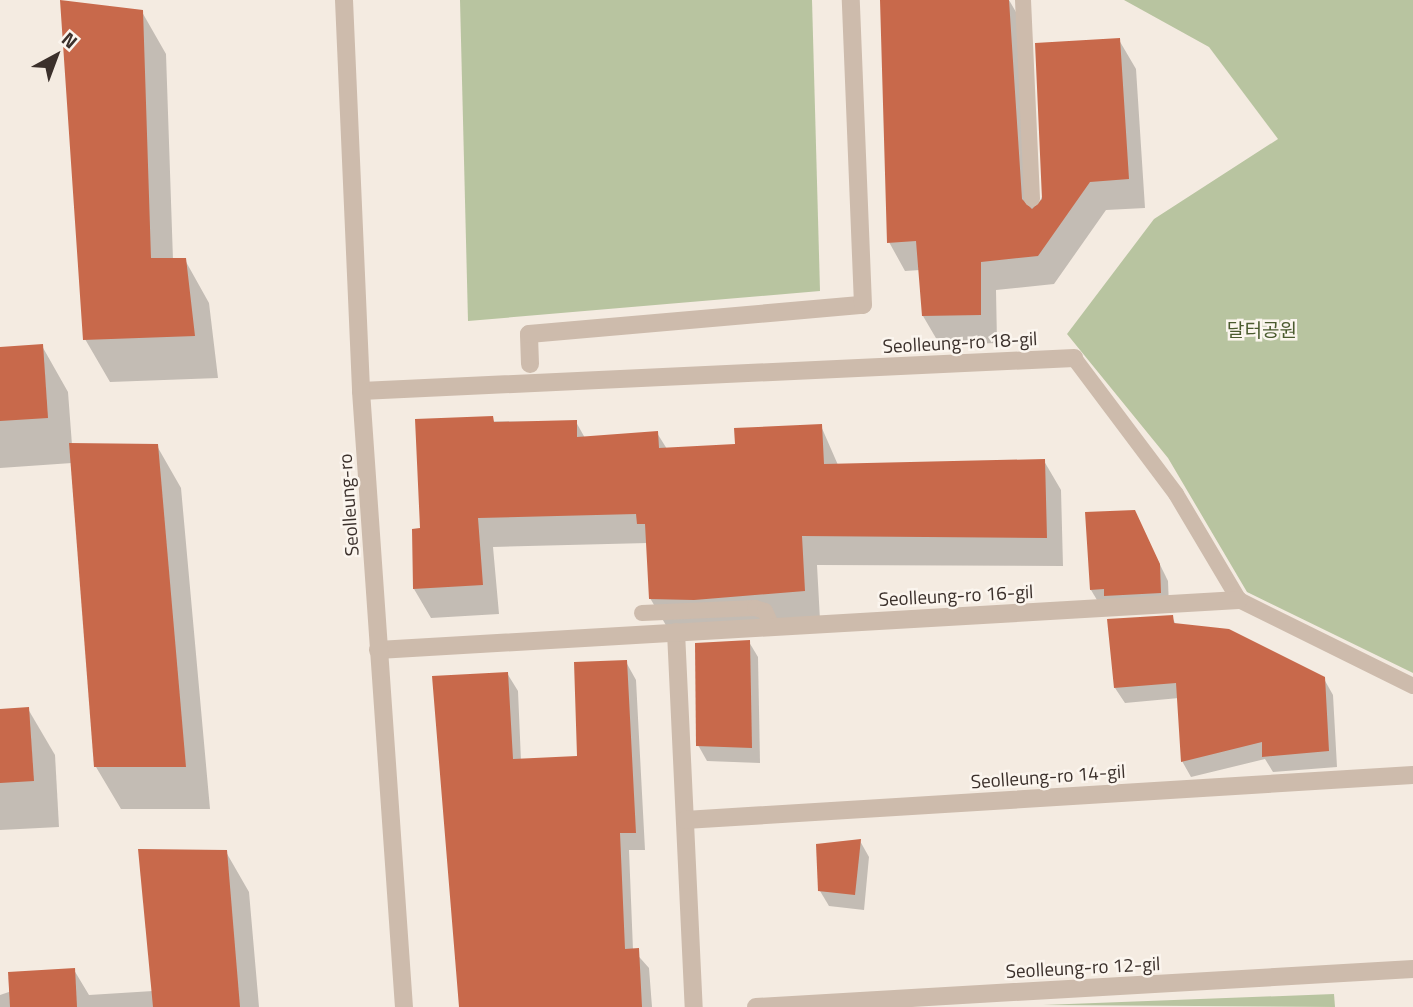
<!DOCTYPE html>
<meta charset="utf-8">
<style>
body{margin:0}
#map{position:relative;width:1413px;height:1007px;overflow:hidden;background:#f4ebe1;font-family:"Titillium Web","Noto Sans KR",sans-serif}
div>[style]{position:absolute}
.green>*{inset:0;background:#b8c4a0}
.shadow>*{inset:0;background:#0003}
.building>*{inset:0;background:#c8694b}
.service>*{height:16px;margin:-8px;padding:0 8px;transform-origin:8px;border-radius:8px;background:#cdbbac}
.pedestrian>*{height:18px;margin:-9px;padding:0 9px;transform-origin:9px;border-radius:9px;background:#cdbbac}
.minor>*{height:18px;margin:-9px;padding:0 9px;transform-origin:9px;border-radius:9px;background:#cdbbac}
.tertiary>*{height:18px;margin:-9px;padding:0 9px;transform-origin:9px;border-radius:9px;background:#cdbbac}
span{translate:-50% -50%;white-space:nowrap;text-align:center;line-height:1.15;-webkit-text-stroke:5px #fbf5ee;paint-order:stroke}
.park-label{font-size:19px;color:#4a5a2e}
.street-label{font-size:19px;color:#3b302b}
.north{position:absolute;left:21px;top:21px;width:70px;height:70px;-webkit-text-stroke:5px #fbf5ee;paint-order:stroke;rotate:41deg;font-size:19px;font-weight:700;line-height:28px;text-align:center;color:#3b302b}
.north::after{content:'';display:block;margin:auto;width:24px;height:32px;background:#3b302b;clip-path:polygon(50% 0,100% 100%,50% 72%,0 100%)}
</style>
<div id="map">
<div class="green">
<div style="clip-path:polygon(460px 0,812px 0,820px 291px,468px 321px)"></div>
<div style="clip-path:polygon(1124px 0,1413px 0,1413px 673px,1247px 592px,1168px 458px,1067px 334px,1154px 219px,1278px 139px,1209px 47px)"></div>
<div style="clip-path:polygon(1334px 994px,1335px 1007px,1043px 1005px)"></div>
</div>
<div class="shadow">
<div style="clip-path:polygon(881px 0,1009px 0,1024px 26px,1036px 209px,1119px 40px,1136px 69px,1145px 208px,1106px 210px,1054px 284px,996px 290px,997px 343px,940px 345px,923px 316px,920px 270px,905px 271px,889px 242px)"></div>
<div style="clip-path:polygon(142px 12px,166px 54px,173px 260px,185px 260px,209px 303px,218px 378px,110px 382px,85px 339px)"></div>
<div style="clip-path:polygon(42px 346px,68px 392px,72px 445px,157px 446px,181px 488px,210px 809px,121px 809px,96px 767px,72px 463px,0 468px,0 348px)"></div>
<div style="clip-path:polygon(416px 421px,576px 422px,585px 438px,657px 433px,667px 449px,737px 445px,821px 426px,838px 465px,1044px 461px,1061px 490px,1063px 566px,817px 565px,820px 620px,667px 627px,650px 598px,648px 543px,493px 547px,499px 614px,431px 618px,414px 589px,421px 530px)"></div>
<div style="clip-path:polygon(1134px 512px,1168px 581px,1169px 608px,1100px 605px,1091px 590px)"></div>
<div style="clip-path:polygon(1172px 617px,1176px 625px,1324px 679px,1333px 695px,1337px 767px,1273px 772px,1265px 759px,1191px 777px,1182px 761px,1179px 698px,1125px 703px,1115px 688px)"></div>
<div style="clip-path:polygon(749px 642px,758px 657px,760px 763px,707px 761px,698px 745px)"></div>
<div style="clip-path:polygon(626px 662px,636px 680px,645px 850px,629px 850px,633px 950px,649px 968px,652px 1007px,460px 1007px,507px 673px,518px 691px,521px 761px,579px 758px)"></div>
<div style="clip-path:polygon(28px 709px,55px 755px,59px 827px,0 830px,0 711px)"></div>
<div style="clip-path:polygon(860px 841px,869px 857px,864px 910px,829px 906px,820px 891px)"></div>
<div style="clip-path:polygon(226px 852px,249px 892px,259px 1007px,0 1007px,0 995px,74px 970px,89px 995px,153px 991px)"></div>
</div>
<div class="building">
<div style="clip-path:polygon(60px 0,143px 10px,151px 258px,186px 258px,195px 336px,83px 340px)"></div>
<div style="clip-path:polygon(880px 0,1009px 0,1022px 199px,1032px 209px,1042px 199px,1035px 43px,1120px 38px,1129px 179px,1090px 182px,1038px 256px,981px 262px,981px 315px,922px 316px,916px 241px,887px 243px)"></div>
<div style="clip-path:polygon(43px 344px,48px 418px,0 421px,0 347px)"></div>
<div style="clip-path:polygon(493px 416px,494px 422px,577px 420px,577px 437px,658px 431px,659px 448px,735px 444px,734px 428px,822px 424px,824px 464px,1045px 459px,1047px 538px,802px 536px,805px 591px,694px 600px,649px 599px,645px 524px,637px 524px,636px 514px,478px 518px,483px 585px,413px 589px,412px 529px,420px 528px,415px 419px)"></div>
<div style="clip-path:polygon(69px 443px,158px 444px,186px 767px,94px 767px)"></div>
<div style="clip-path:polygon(1135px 510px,1160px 564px,1161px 593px,1104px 596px,1104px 589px,1090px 590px,1085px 512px)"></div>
<div style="clip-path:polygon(1173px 615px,1174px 623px,1229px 629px,1325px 677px,1329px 751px,1262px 757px,1262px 742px,1181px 762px,1176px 683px,1114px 688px,1107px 619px)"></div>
<div style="clip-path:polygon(750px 640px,752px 748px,696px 746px,695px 643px)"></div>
<div style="clip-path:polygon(627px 660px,636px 833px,620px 833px,625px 949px,639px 948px,642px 1007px,459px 1007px,432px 676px,508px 672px,513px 759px,577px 756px,574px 662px)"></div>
<div style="clip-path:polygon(29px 707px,34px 781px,0 783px,0 709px)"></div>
<div style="clip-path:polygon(861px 839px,855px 895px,818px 891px,816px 844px)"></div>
<div style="clip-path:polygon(138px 849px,227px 850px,240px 1007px,153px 1007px)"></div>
<div style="clip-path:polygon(75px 968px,77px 1007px,10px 1007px,8px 972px)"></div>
</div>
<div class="service">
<div style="left:1023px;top:0;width:199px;rotate:87.4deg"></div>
<div style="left:1074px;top:358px;width:170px;rotate:53.1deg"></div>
<div style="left:1176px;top:494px;width:123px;rotate:59.3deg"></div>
<div style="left:1239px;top:600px;width:194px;rotate:26.3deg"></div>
<div style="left:642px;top:613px;width:113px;rotate:-2.5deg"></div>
<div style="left:755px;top:608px;width:10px;rotate:17deg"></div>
<div style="left:765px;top:611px;width:17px;rotate:66deg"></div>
</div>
<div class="pedestrian">
<div style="left:530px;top:364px;width:30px;rotate:-92deg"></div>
<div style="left:529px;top:334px;width:335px;rotate:-5deg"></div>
<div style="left:863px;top:305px;width:305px;rotate:-92.3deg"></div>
</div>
<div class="minor">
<div style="left:361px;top:391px;width:714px;rotate:-2.65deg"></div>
<div style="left:676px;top:632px;width:375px;rotate:87.3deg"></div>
<div style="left:378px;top:650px;width:862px;rotate:-3.32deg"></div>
<div style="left:685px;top:820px;width:729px;rotate:-3.54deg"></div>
<div style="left:756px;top:1007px;width:658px;rotate:-3.31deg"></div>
</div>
<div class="tertiary">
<div style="left:344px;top:0;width:391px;rotate:87.5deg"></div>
<div style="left:361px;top:391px;width:617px;rotate:86.01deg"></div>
</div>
<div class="park-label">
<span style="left:1262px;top:330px">달터공원</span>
</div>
<div class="street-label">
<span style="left:960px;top:342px;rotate:-3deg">Seolleung-ro 18-gil</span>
<span style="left:348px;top:505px;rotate:-94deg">Seolleung-ro</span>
<span style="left:956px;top:595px;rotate:-3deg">Seolleung-ro 16-gil</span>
<span style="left:1048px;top:776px;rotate:-4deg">Seolleung-ro 14-gil</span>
<span style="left:1083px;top:967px;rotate:-3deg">Seolleung-ro 12-gil</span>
</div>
<div class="north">N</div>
</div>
